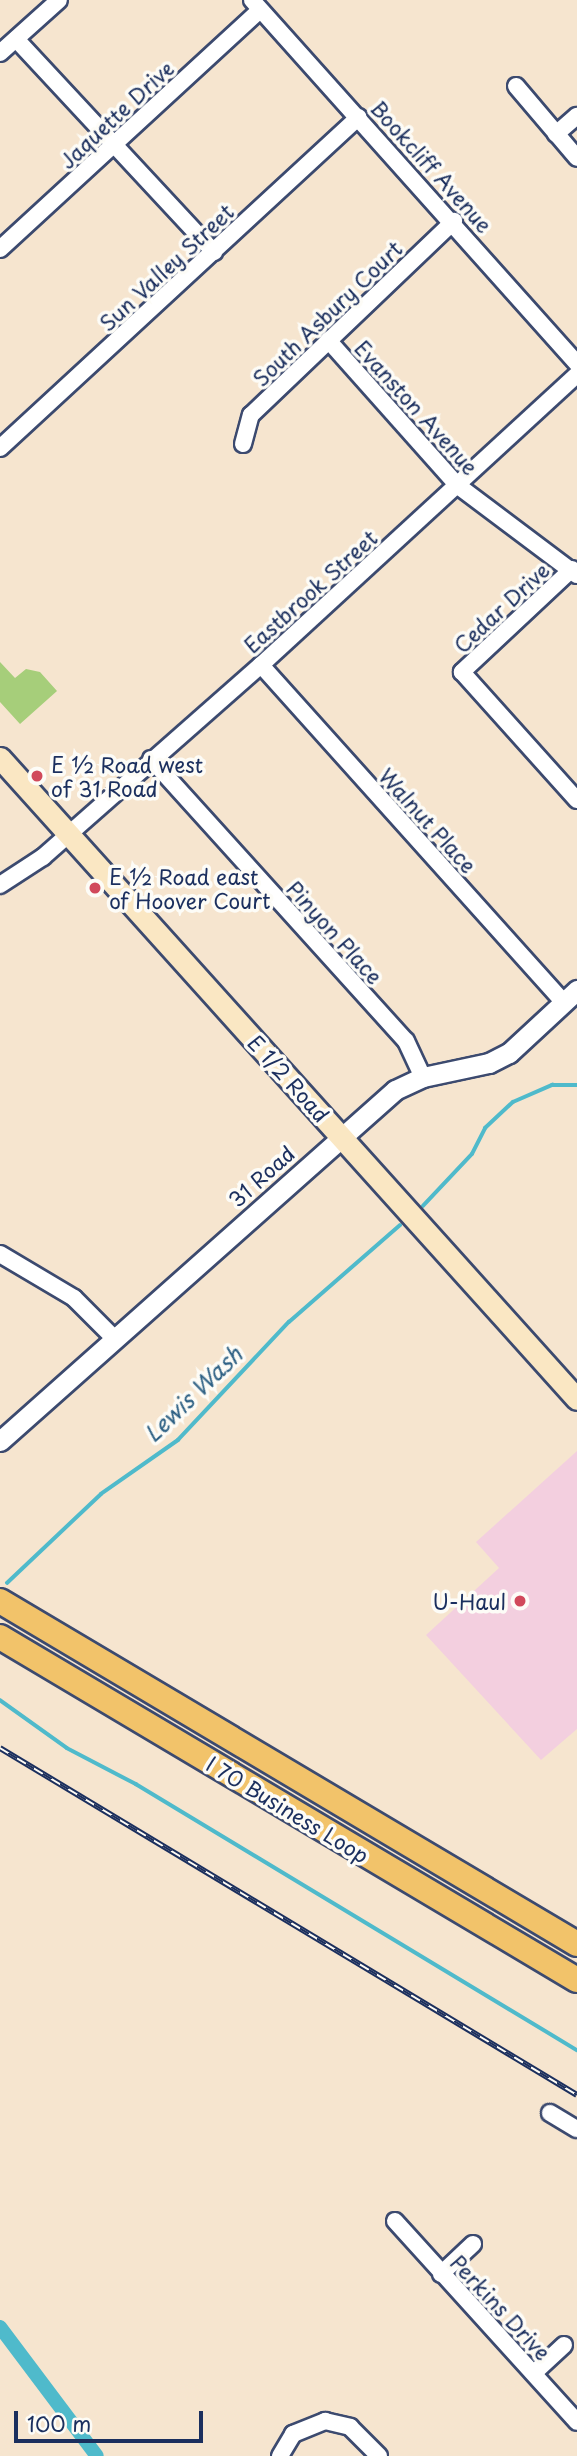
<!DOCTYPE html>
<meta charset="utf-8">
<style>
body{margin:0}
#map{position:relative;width:577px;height:2456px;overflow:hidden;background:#f6e5cf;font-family:"Playpen Sans",sans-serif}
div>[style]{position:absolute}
.built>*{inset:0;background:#f3cfdf}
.green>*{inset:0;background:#a6ce7a}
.stream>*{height:3.5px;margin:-1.75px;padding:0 1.75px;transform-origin:1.75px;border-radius:1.75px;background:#4fbacb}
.canal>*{height:14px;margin:-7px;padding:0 7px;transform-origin:7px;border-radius:7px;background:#4fbacb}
.roads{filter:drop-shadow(2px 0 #3c4a6f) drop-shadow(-2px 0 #3c4a6f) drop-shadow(0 2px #3c4a6f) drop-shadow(0 -2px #3c4a6f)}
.minor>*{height:16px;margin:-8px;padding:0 8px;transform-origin:8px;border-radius:8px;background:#fff}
.tertiary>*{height:19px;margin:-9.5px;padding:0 9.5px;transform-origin:9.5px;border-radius:9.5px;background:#fff}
.secondary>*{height:21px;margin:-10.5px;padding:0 10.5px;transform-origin:10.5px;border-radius:10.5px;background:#fae7c3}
.primary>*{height:24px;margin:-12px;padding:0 12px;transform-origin:12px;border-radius:12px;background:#f2c36a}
.rail>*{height:6px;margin-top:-3px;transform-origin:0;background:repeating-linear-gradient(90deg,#fdfcf7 0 10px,#1b2f5e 0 20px);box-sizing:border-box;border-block:2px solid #1b2f5e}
.dots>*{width:19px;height:19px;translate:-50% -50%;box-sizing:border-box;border:4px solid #fdfcf7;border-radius:50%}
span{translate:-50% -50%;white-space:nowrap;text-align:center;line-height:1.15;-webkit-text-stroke:7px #fdfcf7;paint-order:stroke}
.street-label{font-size:21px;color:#1b2f5e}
.poi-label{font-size:21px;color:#1b2f5e}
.left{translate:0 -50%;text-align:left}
.right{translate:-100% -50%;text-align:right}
.water-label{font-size:23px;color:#2d6084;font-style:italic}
.scale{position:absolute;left:14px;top:2411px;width:189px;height:32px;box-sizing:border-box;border:4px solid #1b2f5e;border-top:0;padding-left:9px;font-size:21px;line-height:24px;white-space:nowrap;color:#1b2f5e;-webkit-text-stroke:5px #fdfcf7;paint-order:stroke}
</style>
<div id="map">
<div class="built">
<div style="clip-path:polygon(577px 1451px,577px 1729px,541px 1760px,426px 1635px,499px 1568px,476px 1542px)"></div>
</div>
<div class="green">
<div style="clip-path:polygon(0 662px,15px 678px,26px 669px,40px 672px,57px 691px,20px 724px,0 702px)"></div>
</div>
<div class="stream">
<div style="left:423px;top:1206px;width:71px;rotate:-46.7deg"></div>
<div style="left:472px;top:1154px;width:29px;rotate:-63deg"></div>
<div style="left:485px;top:1128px;width:38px;rotate:-43deg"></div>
<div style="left:513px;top:1102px;width:43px;rotate:-23.6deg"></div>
<div style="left:552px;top:1085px;width:25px"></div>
<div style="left:7px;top:1583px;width:129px;rotate:-43.4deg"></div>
<div style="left:101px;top:1494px;width:94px;rotate:-35deg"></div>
<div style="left:178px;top:1440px;width:162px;rotate:-46.8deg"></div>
<div style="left:289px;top:1322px;width:147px;rotate:-41.1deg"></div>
<div style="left:0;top:1700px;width:82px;rotate:35.6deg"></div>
<div style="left:67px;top:1748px;width:78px;rotate:27.6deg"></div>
<div style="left:136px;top:1784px;width:515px;rotate:31.1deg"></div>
</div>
<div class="canal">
<div style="left:0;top:2327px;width:161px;rotate:53.1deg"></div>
</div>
<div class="roads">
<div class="minor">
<div style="left:252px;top:0;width:487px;rotate:48.2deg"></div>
<div style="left:16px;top:39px;width:291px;rotate:47.1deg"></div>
<div style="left:0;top:53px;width:79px;rotate:-41.9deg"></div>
<div style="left:516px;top:86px;width:94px;rotate:49.7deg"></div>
<div style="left:556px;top:134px;width:28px;rotate:-41deg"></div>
<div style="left:0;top:249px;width:353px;rotate:-42.6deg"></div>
<div style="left:328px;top:340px;width:194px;rotate:48.3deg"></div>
<div style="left:457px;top:485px;width:150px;rotate:36.9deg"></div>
<div style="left:243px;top:444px;width:30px;rotate:-75deg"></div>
<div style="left:251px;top:415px;width:281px;rotate:-43.7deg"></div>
<div style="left:0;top:448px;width:488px;rotate:-42.7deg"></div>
<div style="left:572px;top:569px;width:151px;rotate:136.9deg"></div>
<div style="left:462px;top:672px;width:172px;rotate:48.1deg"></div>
<div style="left:261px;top:665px;width:454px;rotate:48.1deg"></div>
<div style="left:151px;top:759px;width:380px;rotate:47.9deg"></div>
<div style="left:406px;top:1041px;width:40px;rotate:65deg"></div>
<div style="left:0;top:885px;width:51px;rotate:-33.1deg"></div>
<div style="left:43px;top:857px;width:290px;rotate:-41.4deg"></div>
<div style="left:261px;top:665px;width:430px;rotate:-42.6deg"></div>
<div style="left:0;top:1254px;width:86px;rotate:30.7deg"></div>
<div style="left:74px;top:1298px;width:57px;rotate:45deg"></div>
<div style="left:550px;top:2113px;width:31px;rotate:31deg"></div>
<div style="left:395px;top:2221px;width:271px;rotate:47.8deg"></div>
<div style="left:441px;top:2274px;width:44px;rotate:-43.2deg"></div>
<div style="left:534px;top:2373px;width:41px;rotate:-43deg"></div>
<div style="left:280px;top:2456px;width:26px;rotate:-59deg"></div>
<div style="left:293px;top:2434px;width:35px;rotate:-22deg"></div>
<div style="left:325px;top:2421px;width:26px;rotate:13deg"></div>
<div style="left:350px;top:2427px;width:41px;rotate:45deg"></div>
</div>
<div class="tertiary">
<div style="left:0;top:1441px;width:528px;rotate:-41.62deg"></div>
<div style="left:395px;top:1090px;width:31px;rotate:-25deg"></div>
<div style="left:423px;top:1077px;width:67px;rotate:-12deg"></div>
<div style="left:489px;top:1063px;width:22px;rotate:-27deg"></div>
<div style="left:509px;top:1053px;width:93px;rotate:-42.8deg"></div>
</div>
<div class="secondary">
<div style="left:0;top:758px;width:862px;rotate:48.01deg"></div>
</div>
<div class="primary">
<div style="left:0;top:1601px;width:671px;rotate:30.73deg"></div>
<div style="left:0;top:1637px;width:671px;rotate:30.73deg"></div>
</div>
</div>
<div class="rail">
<div style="left:0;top:1748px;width:673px;rotate:31.02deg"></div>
</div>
<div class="dots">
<div style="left:37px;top:776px;background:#d1495b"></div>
<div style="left:95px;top:888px;background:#d1495b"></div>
<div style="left:520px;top:1601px;background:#d1495b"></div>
</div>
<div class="street-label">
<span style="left:116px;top:114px;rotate:-43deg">Jaquette Drive</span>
<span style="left:432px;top:166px;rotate:48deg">Bookcliff Avenue</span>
<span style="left:166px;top:267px;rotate:-43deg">Sun Valley Street</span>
<span style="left:327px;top:313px;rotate:-44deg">South Asbury Court</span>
<span style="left:417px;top:407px;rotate:48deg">Evanston Avenue</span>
<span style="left:310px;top:591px;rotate:-42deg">Eastbrook Street</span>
<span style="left:501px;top:607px;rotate:-43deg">Cedar Drive</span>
<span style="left:428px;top:820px;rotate:48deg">Walnut Place</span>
<span style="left:335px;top:932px;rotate:48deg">Pinyon Place</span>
<span style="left:289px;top:1078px;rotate:48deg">E 1/2 Road</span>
<span style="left:261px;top:1176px;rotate:-42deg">31 Road</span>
<span style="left:288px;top:1809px;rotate:31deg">I 70 Business Loop</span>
<span style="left:501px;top:2307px;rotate:47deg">Perkins Drive</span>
</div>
<div class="poi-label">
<span class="left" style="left:51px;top:776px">E ½ Road west<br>of 31 Road</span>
<span class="left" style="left:109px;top:888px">E ½ Road east<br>of Hoover Court</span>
<span class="right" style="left:506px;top:1601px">U-Haul</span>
</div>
<div class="water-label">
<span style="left:193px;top:1394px;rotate:-44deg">Lewis Wash</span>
</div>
<div class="scale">100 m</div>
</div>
